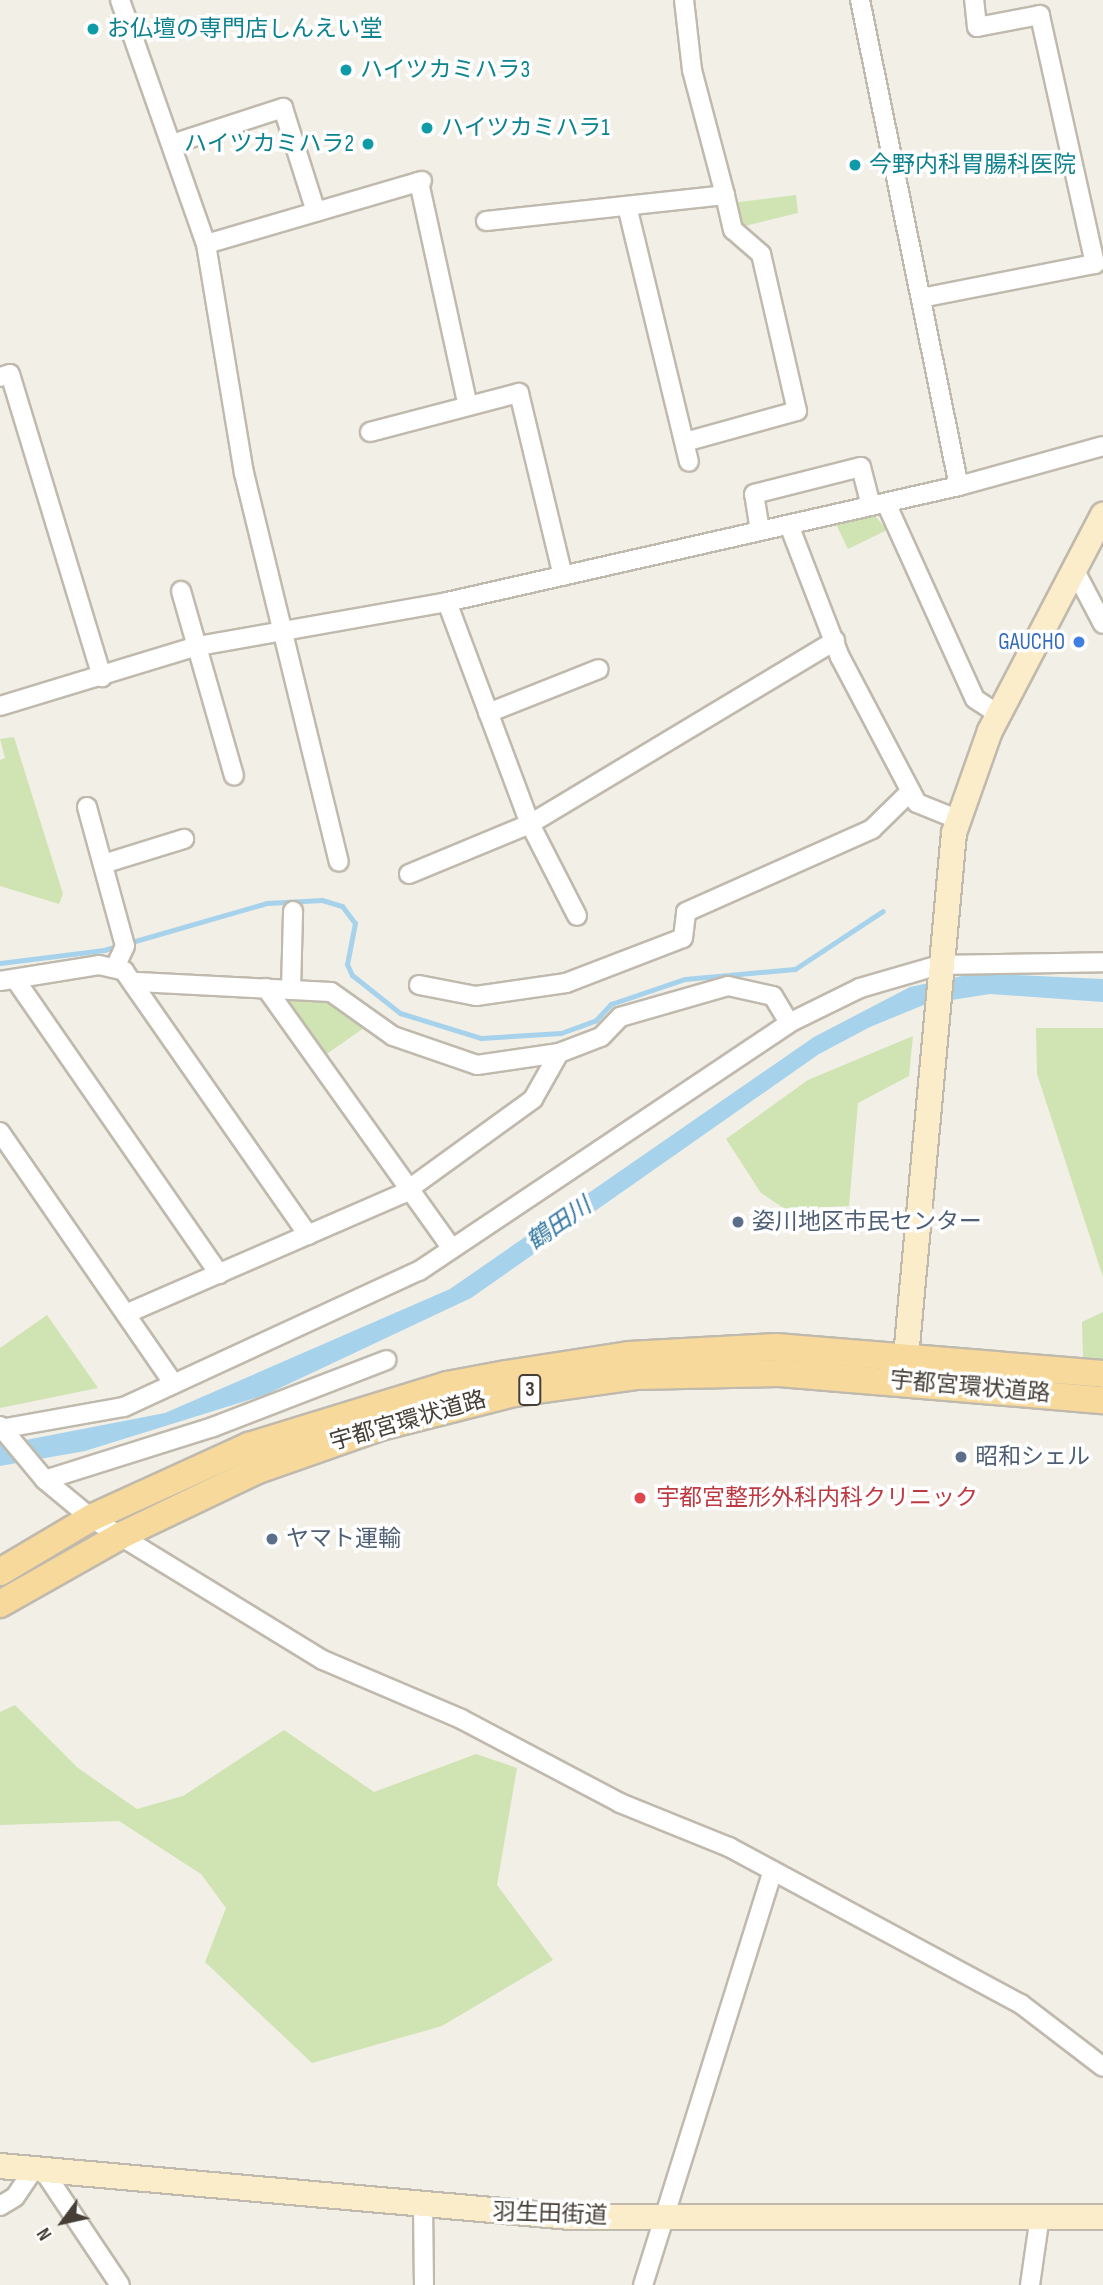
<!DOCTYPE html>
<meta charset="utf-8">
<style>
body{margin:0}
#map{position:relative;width:1103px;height:2285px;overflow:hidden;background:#f2efe7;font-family:"Sofia Sans Condensed","Noto Sans JP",sans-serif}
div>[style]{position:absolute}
.green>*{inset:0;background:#cfe4b2}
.water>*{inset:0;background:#a7d2eb}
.stream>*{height:5px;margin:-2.5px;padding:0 2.5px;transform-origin:2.5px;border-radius:2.5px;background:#a7d2eb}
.roads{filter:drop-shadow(2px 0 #c0b9ad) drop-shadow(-2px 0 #c0b9ad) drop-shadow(0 2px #c0b9ad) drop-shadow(0 -2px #c0b9ad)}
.street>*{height:18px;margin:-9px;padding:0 9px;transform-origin:9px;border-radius:9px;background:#fff}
.secondary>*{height:24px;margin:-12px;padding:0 12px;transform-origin:12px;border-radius:12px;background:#fbedc9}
.primary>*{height:26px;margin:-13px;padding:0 13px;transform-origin:13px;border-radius:13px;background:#f7da9b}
.dots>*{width:19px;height:19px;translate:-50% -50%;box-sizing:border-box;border:4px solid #fff;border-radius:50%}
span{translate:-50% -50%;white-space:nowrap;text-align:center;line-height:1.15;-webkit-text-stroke:7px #fff;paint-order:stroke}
.shield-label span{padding:2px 5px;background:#fff;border:2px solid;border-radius:5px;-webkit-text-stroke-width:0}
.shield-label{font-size:21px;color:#453f37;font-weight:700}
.culture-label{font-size:23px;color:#0d838f}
.left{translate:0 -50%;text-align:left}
.right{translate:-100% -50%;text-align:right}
.shop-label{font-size:23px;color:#366cbe}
.service-label{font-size:23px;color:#4e5e75}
.street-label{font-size:23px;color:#453f37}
.health-label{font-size:23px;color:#be3a42}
.water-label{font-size:24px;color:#3578a2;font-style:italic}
.north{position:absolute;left:28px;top:2187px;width:70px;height:70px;-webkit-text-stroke:5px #fff;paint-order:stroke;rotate:237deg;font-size:19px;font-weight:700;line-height:28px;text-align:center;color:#453f37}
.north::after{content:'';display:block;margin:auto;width:24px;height:32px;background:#453f37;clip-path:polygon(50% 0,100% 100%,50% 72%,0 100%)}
</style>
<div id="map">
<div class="green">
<div style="clip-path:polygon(796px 195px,798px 213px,737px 228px,731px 203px)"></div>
<div style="clip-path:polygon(872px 512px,887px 530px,848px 549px,835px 522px)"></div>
<div style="clip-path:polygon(14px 737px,63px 894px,59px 904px,0 886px,0 760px,5px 758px,0 739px)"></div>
<div style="clip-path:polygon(292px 996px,332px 996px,371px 1023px,321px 1058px,287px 1010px)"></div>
<div style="clip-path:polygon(1036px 1028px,1103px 1028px,1103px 1277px,1037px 1074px)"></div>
<div style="clip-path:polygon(913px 1036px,909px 1076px,858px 1103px,849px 1206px,785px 1209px,761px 1193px,726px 1139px,808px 1080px)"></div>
<div style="clip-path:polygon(1103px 1312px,1103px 1359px,1083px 1357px,1082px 1322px)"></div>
<div style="clip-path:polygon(47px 1315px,98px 1388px,0 1408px,0 1348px)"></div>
<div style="clip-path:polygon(15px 1705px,78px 1768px,137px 1809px,183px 1796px,284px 1730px,374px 1792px,476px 1754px,517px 1768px,497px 1885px,553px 1960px,442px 2026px,312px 2063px,205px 1962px,226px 1908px,201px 1874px,119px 1821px,0 1825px,0 1712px)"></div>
</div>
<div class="water">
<div style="clip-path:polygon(976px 973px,1103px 979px,1103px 1002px,990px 994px,926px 1004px,870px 1027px,819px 1054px,471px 1298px,265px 1395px,85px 1451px,0 1466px,0 1445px,165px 1413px,450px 1289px,814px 1037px,910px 987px)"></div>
</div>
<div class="stream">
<div style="left:0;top:963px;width:105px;rotate:-7.1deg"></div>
<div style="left:104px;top:950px;width:170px;rotate:-16.1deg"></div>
<div style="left:267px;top:903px;width:55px;rotate:-3.1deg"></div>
<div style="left:322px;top:900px;width:21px;rotate:17deg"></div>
<div style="left:342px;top:906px;width:21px;rotate:53deg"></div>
<div style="left:355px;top:923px;width:42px;rotate:101deg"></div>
<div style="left:347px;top:964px;width:12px;rotate:66deg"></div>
<div style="left:352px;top:975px;width:61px;rotate:38.4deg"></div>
<div style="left:400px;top:1013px;width:85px;rotate:17.2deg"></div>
<div style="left:481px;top:1038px;width:80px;rotate:-3.6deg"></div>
<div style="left:561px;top:1033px;width:37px;rotate:-20deg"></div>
<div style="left:596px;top:1020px;width:22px;rotate:-47deg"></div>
<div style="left:611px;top:1004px;width:78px;rotate:-18.7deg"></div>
<div style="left:685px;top:979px;width:110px;rotate:-5.2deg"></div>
<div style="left:795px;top:969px;width:105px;rotate:-33.4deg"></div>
</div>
<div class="roads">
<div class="street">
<div style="left:120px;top:0;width:259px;rotate:70.6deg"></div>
<div style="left:206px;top:244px;width:232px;rotate:80.6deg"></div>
<div style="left:244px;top:473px;width:400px;rotate:76.3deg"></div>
<div style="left:860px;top:0;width:496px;rotate:78.5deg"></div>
<div style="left:172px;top:144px;width:117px;rotate:-18deg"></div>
<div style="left:283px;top:108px;width:109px;rotate:72.4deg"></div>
<div style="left:419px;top:182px;width:229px;rotate:77.7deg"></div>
<div style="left:627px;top:206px;width:263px;rotate:76.4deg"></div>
<div style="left:486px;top:221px;width:240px;rotate:-6.2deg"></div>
<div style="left:725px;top:195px;width:129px;rotate:-104.8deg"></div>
<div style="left:692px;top:70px;width:70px;rotate:-96.5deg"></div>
<div style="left:206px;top:244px;width:225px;rotate:-16.3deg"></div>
<div style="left:921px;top:298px;width:177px;rotate:-11.1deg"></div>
<div style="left:1095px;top:264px;width:255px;rotate:-102.5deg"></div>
<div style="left:1040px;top:15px;width:64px;rotate:169.2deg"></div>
<div style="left:977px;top:27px;width:27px;rotate:-96deg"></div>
<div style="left:0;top:377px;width:10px;rotate:-17deg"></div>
<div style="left:10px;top:374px;width:317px;rotate:73.1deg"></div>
<div style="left:370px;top:432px;width:154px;rotate:-14.7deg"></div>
<div style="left:519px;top:393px;width:188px;rotate:76.5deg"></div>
<div style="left:685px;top:442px;width:116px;rotate:-15.5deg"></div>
<div style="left:797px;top:411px;width:161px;rotate:-102.9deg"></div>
<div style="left:761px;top:254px;width:37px;rotate:-139deg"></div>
<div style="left:733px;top:230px;width:36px;rotate:-103deg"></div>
<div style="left:886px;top:503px;width:215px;rotate:65.6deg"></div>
<div style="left:975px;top:699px;width:27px;rotate:33deg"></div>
<div style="left:789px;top:525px;width:142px;rotate:68.9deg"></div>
<div style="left:840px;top:657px;width:165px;rotate:62.2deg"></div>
<div style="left:917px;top:803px;width:45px;rotate:22deg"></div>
<div style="left:760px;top:531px;width:37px;rotate:-99deg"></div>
<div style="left:754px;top:494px;width:110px;rotate:-14.2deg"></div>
<div style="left:861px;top:467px;width:40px;rotate:75.6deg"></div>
<div style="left:1074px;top:569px;width:62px;rotate:62.2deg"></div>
<div style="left:181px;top:591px;width:192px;rotate:74deg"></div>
<div style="left:447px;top:602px;width:237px;rotate:69.5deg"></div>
<div style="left:530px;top:824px;width:103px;rotate:62.9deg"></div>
<div style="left:0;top:706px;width:207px;rotate:-16.9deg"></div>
<div style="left:198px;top:646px;width:253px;rotate:-10deg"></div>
<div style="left:447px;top:602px;width:525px;rotate:-12.77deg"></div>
<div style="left:959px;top:486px;width:149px;rotate:-15.5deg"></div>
<div style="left:488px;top:713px;width:119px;rotate:-21.6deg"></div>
<div style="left:87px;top:807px;width:144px;rotate:74.7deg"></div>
<div style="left:125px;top:946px;width:21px;rotate:115deg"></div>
<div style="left:103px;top:864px;width:85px;rotate:-17.2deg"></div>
<div style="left:409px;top:874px;width:131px;rotate:-22.5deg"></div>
<div style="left:530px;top:824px;width:356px;rotate:-31deg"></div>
<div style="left:15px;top:979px;width:359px;rotate:55.3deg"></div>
<div style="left:0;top:981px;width:100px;rotate:-9.2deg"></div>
<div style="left:99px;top:965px;width:26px;rotate:13deg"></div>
<div style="left:124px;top:971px;width:322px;rotate:55.1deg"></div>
<div style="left:138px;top:982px;width:193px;rotate:3deg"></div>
<div style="left:331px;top:992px;width:76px;rotate:35.4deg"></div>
<div style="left:393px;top:1036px;width:89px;rotate:19deg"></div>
<div style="left:477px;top:1065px;width:83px;rotate:-8.3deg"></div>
<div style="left:559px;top:1053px;width:45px;rotate:-20.9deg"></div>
<div style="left:601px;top:1037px;width:28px;rotate:-46deg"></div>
<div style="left:620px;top:1017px;width:112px;rotate:-16deg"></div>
<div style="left:728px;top:986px;width:46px;rotate:12.5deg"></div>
<div style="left:773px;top:996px;width:31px;rotate:59deg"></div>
<div style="left:419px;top:985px;width:58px;rotate:10.9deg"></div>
<div style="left:476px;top:996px;width:91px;rotate:-8.2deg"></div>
<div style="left:566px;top:983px;width:125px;rotate:-21deg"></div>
<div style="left:683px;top:938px;width:26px;rotate:-83deg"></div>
<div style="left:686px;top:912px;width:204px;rotate:-24deg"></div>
<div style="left:872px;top:829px;width:54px;rotate:-44.3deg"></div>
<div style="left:266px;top:988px;width:320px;rotate:54.5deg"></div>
<div style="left:291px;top:990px;width:79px;rotate:-88.5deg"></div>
<div style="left:0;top:1132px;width:306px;rotate:55.4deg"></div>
<div style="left:128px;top:1313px;width:299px;rotate:-23.5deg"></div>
<div style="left:402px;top:1194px;width:162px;rotate:-35.9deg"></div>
<div style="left:533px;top:1099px;width:53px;rotate:-60.5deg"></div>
<div style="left:0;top:1426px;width:70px;rotate:50.2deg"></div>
<div style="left:45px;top:1480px;width:60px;rotate:39.6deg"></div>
<div style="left:91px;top:1518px;width:272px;rotate:31.5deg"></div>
<div style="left:323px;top:1660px;width:150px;rotate:23.1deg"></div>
<div style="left:461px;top:1719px;width:180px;rotate:27.8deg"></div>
<div style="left:620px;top:1803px;width:118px;rotate:22deg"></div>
<div style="left:729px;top:1847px;width:332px;rotate:28.3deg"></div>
<div style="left:1021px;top:2004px;width:103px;rotate:37.5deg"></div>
<div style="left:0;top:1429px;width:126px;rotate:-10.1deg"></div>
<div style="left:124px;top:1407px;width:325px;rotate:-24.8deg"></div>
<div style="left:419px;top:1271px;width:445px;rotate:-33.8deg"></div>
<div style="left:789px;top:1023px;width:79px;rotate:-26.2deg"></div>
<div style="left:860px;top:988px;width:82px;rotate:-16.2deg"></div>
<div style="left:939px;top:965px;width:164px;rotate:-1deg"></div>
<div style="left:45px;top:1480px;width:176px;rotate:-17.5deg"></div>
<div style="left:213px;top:1427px;width:186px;rotate:-21.1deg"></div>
<div style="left:43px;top:2170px;width:138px;rotate:56.2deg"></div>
<div style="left:423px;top:2205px;width:80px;rotate:89.3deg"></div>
<div style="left:0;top:2206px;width:17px;rotate:-31deg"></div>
<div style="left:15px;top:2197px;width:34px;rotate:-56deg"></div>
<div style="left:643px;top:2285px;width:434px;rotate:-72.6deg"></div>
<div style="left:1030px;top:2285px;width:70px;rotate:-81.8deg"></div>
</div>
<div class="secondary">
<div style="left:904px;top:1379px;width:548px;rotate:-84.77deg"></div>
<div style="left:954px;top:833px;width:108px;rotate:-70.6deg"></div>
<div style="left:990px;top:731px;width:244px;rotate:-62.4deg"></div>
<div style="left:0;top:2166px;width:572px;rotate:5.11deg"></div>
<div style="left:570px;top:2217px;width:533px"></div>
</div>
<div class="primary">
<div style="left:0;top:1572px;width:106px;rotate:-30.7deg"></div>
<div style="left:91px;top:1518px;width:174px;rotate:-24.5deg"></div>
<div style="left:249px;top:1446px;width:207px;rotate:-17.1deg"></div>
<div style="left:447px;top:1385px;width:60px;rotate:-10.6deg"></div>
<div style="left:506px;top:1374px;width:124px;rotate:-8.8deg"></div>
<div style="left:629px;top:1355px;width:147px;rotate:-3.1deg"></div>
<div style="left:776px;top:1347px;width:328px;rotate:4.7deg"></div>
<div style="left:0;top:1604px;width:138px;rotate:-29.5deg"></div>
<div style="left:120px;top:1536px;width:153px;rotate:-25.6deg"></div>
<div style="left:258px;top:1470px;width:130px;rotate:-19.3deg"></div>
<div style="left:381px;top:1427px;width:137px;rotate:-14.3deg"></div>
<div style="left:514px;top:1393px;width:123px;rotate:-7.9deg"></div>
<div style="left:636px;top:1376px;width:143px;rotate:-1.2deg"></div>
<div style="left:779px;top:1373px;width:325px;rotate:4.8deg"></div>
</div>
</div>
<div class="dots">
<div style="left:93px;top:29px;background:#0f9aa8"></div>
<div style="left:346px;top:70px;background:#0f9aa8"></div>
<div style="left:427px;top:128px;background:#0f9aa8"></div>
<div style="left:368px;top:144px;background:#0f9aa8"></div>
<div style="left:855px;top:165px;background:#0f9aa8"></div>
<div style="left:1079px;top:642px;background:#3f7fe0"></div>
<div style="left:738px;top:1222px;background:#5c6f8a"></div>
<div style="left:961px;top:1457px;background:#5c6f8a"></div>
<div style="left:640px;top:1498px;background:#e0444e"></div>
<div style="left:272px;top:1539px;background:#5c6f8a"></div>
</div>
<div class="shield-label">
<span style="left:530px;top:1390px">3</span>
</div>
<div class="culture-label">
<span class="left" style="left:107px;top:29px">お仏壇の専門店しんえい堂</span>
<span class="left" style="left:360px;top:70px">ハイツカミハラ3</span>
<span class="left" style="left:441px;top:128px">ハイツカミハラ1</span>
<span class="right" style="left:354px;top:144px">ハイツカミハラ2</span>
<span class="left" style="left:869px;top:165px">今野内科胃腸科医院</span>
</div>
<div class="shop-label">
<span class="right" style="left:1065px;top:642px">GAUCHO</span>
</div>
<div class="service-label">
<span class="left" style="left:752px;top:1222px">姿川地区市民センター</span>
<span class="left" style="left:975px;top:1457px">昭和シェル</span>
<span class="left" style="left:286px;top:1539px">ヤマト運輸</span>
</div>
<div class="street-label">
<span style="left:970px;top:1387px;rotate:5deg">宇都宮環状道路</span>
<span style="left:408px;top:1421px;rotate:-16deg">宇都宮環状道路</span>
<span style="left:550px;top:2214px;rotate:2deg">羽生田街道</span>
</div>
<div class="health-label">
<span class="left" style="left:656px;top:1498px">宇都宮整形外科内科クリニック</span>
</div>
<div class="water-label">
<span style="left:559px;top:1224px;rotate:-35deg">鶴田川</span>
</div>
<div class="north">N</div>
</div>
